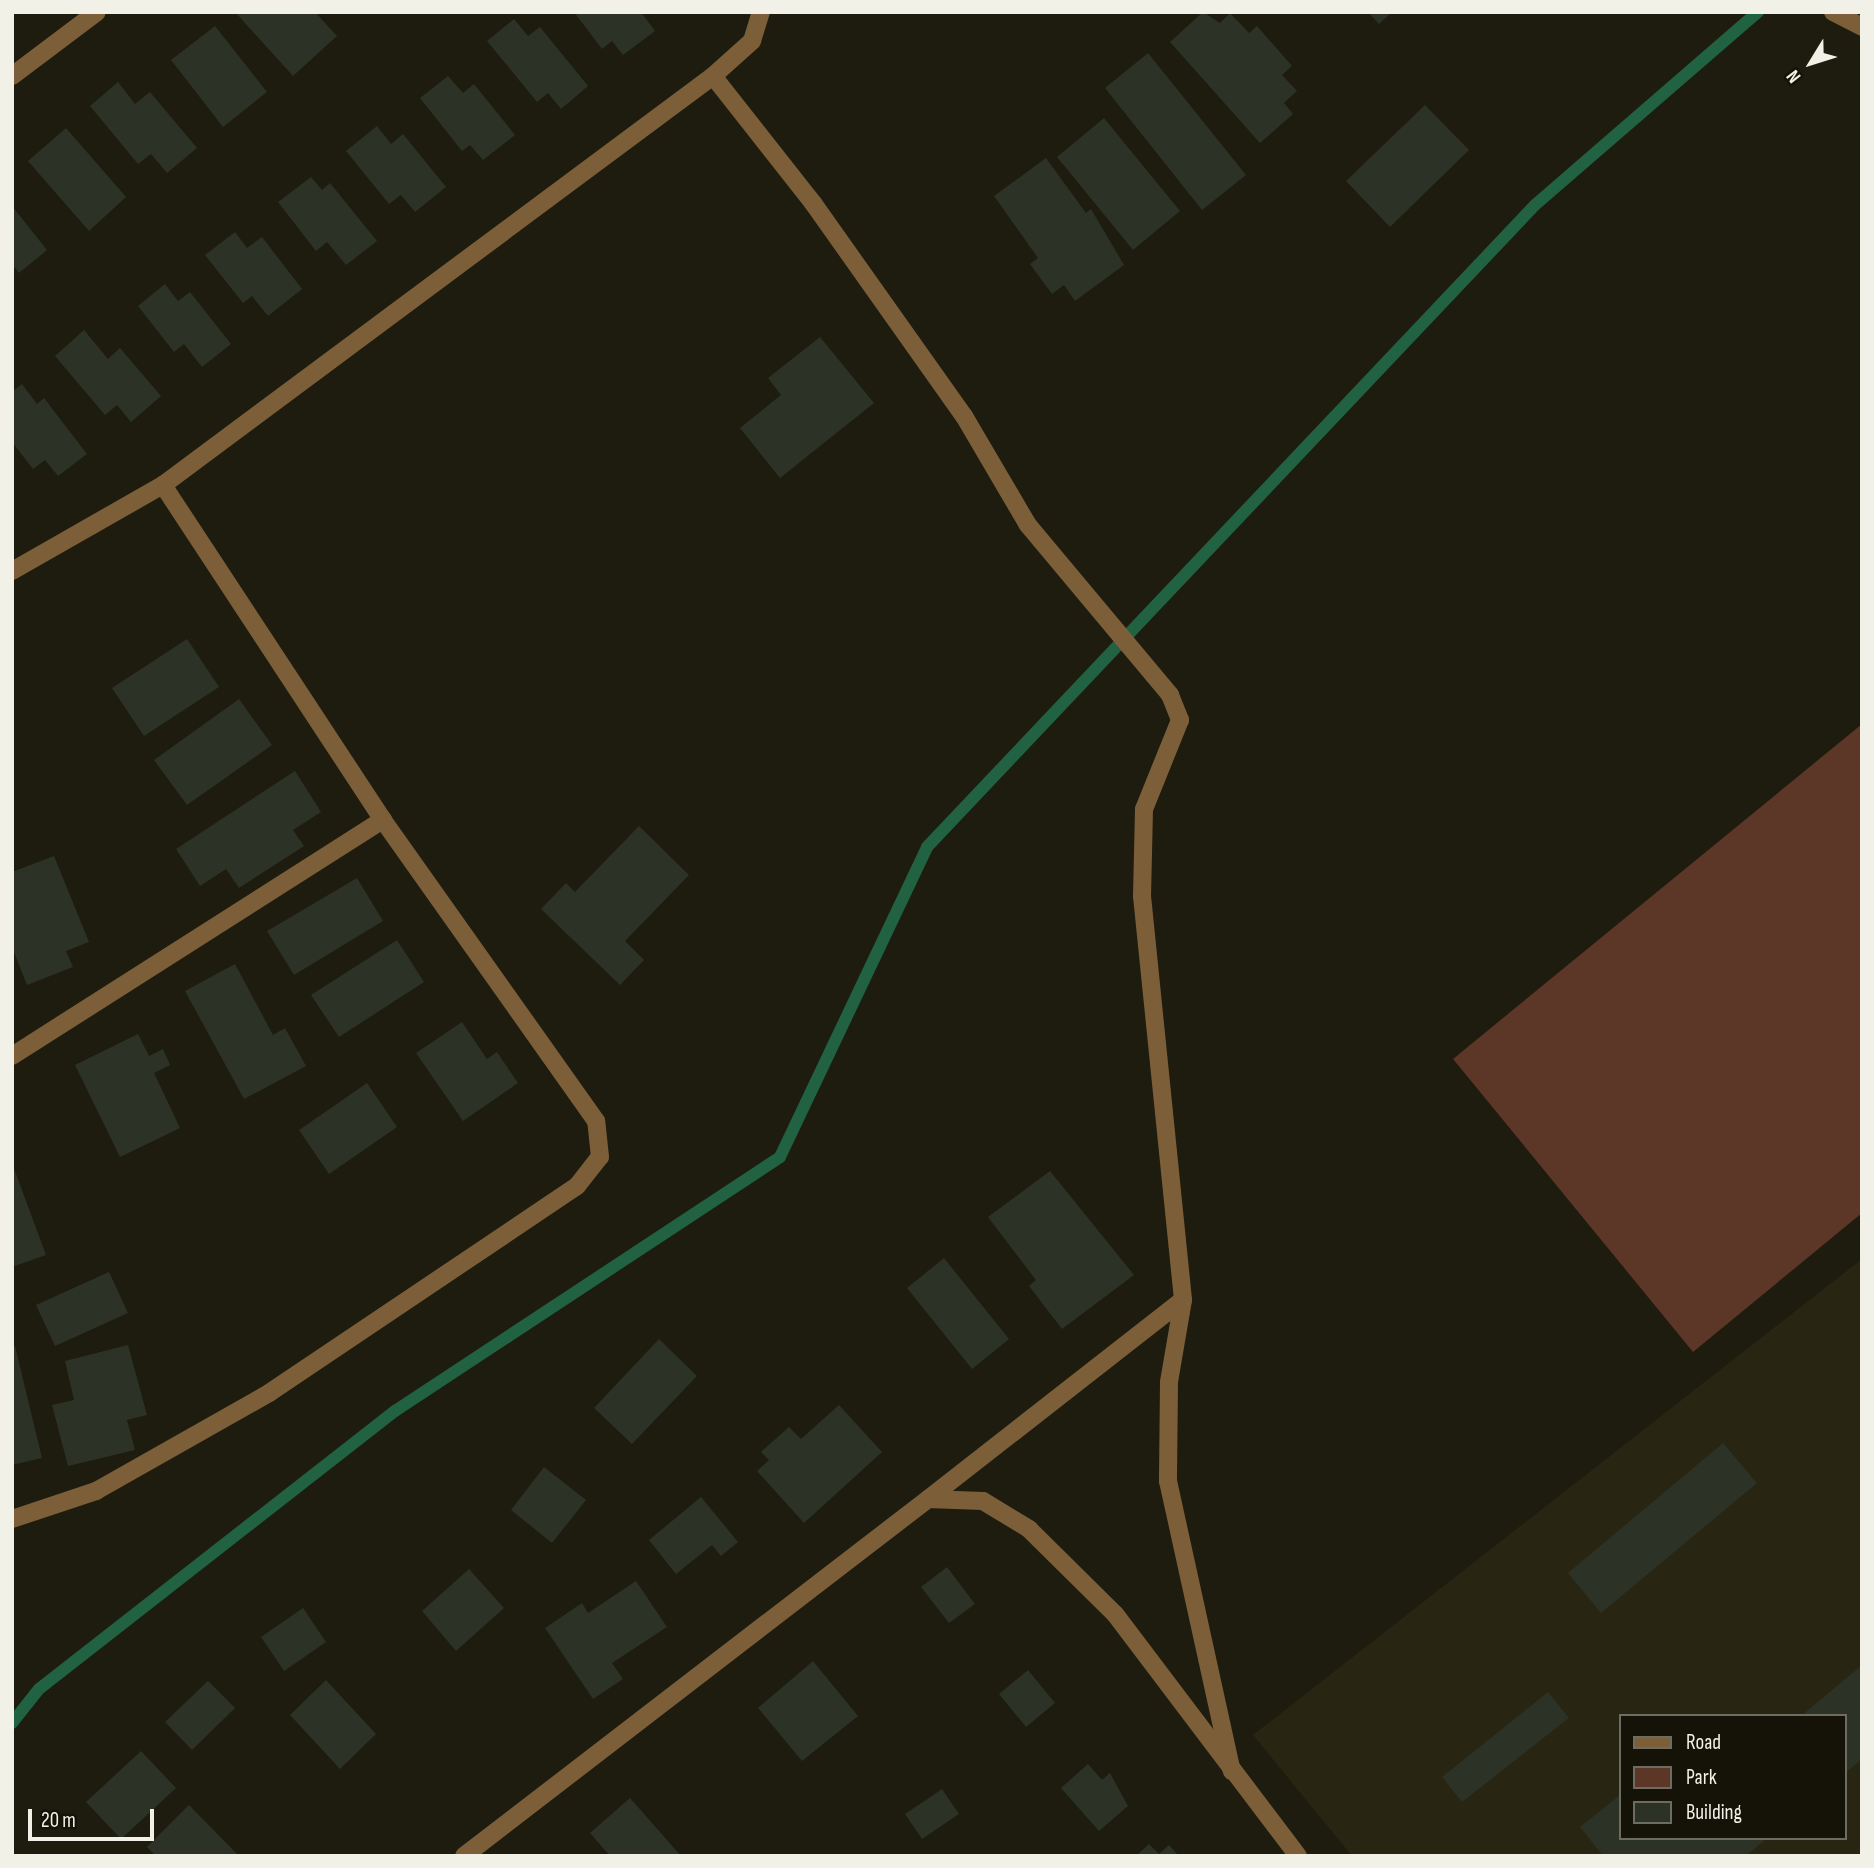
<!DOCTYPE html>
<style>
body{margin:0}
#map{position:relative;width:1874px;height:1868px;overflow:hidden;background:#1e1c0f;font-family:"Sofia Sans Condensed",sans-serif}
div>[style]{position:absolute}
.built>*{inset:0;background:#282512}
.green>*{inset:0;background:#5c3626}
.stream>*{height:12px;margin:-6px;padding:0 6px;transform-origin:6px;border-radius:6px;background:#206242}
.building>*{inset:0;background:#2c3226}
.minor>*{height:18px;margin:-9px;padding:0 9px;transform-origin:9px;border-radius:9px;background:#7c5f39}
span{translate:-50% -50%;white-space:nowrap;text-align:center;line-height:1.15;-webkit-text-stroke:5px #151307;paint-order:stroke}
.frame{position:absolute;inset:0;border:14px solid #f2f1e8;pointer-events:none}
.legend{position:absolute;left:1619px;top:1714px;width:228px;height:126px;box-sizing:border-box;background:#151307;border:2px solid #6d6c61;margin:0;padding:9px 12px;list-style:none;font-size:21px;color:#f2f1e8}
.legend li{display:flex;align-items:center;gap:14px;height:35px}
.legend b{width:35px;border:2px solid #6d6c61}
.north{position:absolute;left:1776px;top:28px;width:70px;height:70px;-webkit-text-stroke:5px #151307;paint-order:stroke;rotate:232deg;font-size:19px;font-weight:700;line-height:28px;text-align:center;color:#f2f1e8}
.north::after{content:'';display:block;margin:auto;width:24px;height:32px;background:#f2f1e8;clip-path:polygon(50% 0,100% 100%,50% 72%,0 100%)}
.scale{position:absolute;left:28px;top:1809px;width:126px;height:32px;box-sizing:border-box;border:4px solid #f2f1e8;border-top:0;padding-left:9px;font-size:21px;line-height:24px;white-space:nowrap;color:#f2f1e8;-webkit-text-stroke:5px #151307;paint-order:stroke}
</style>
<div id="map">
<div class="built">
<div style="clip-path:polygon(evenodd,1862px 1259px,1862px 1856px,1352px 1856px,1253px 1735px,1862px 1259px,1620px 1716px,1844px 1716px,1844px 1838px,1620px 1838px,1620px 1716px)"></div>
</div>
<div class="green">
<div style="clip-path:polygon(1862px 724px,1862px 1213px,1693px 1352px,1453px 1059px)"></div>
</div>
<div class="stream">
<div style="left:12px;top:1723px;width:43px;rotate:-51.5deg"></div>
<div style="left:39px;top:1689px;width:452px;rotate:-38deg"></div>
<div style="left:395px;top:1411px;width:461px;rotate:-33.4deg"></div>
<div style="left:780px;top:1157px;width:343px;rotate:-64.6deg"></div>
<div style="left:927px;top:847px;width:884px;rotate:-46.56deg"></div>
<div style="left:1535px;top:205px;width:295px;rotate:-40.9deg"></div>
</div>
<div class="building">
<div style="clip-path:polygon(235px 12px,315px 12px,337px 36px,293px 76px)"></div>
<div style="clip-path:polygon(574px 12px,641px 12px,655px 31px,623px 55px,612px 41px,602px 49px)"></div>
<div style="clip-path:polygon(1203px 12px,1220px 23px,1230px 13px,1249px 33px,1257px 26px,1292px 66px,1282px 75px,1297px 91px,1284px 103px,1293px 114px,1260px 143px,1170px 42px)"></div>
<div style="clip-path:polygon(1368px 12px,1392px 12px,1379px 24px)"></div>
<div style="clip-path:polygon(514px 19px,528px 36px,540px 27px,588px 86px,561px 109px,548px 93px,537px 102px,487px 41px)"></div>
<div style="clip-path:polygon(215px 26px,267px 92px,223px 127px,171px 60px)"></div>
<div style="clip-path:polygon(1148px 53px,1246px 175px,1202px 210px,1105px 88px)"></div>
<div style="clip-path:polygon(448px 76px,463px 93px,474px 84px,515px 135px,483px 160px,470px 145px,462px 151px,420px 98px)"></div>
<div style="clip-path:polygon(118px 82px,135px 104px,150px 92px,197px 148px,167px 173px,151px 154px,138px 164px,90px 106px)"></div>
<div style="clip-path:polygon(1425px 105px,1469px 150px,1390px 227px,1346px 181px)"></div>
<div style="clip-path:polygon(1104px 118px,1180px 211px,1133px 250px,1057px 157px)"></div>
<div style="clip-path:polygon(377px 126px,391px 144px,403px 134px,446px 187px,415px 212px,401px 195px,389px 204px,346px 151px)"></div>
<div style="clip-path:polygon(66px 128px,126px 197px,89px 231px,28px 161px)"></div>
<div style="clip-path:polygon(1046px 158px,1086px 213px,1091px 209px,1124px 265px,1075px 301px,1064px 285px,1052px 294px,1030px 264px,1038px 258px,994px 196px)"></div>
<div style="clip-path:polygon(311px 177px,322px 190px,330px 183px,377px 241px,346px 265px,327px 242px,316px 251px,278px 202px)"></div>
<div style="clip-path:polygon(12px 206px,47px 250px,19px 273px,12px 264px)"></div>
<div style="clip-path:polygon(235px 232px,247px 248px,262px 237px,302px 289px,268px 316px,252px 296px,243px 303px,205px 255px)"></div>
<div style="clip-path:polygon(165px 284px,178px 301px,190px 292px,231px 344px,202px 367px,184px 344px,174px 352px,138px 306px)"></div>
<div style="clip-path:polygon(84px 330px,108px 359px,120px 348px,161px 396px,131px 422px,117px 405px,105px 415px,55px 356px)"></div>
<div style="clip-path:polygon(820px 337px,874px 403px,780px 478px,740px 428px,781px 395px,768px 378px)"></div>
<div style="clip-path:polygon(22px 384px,37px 404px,44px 398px,87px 454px,58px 476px,45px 460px,33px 469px,12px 442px,12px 392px)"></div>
<div style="clip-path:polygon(187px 639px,219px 687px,144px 736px,112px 688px)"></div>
<div style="clip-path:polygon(239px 699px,272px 745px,187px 805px,154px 760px)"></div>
<div style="clip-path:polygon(295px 771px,321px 812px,293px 830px,304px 846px,239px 888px,226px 869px,200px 886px,176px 849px)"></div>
<div style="clip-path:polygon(639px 826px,689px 875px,625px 941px,644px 960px,620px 985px,541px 909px,566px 883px,575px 892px)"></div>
<div style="clip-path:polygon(54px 856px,89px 942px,66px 951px,73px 967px,27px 985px,12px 947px,12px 872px)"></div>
<div style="clip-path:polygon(357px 878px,383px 921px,294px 975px,267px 931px)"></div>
<div style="clip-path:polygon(397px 940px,424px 982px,339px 1037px,311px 995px)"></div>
<div style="clip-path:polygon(235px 964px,273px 1035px,285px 1028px,306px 1066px,244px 1099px,185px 991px)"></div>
<div style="clip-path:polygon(462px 1022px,487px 1059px,497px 1052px,518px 1083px,463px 1121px,416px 1053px)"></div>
<div style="clip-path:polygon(138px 1034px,149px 1056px,163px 1049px,170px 1065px,154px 1073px,180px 1128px,120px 1157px,75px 1065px)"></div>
<div style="clip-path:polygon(367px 1083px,397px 1127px,329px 1174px,299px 1130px)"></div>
<div style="clip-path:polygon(12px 1163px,46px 1255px,12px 1267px)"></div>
<div style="clip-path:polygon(1050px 1171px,1134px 1275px,1062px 1329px,1029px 1286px,1036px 1280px,988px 1217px)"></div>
<div style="clip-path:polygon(944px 1258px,1009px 1339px,972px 1369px,907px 1288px)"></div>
<div style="clip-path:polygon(109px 1272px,128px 1313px,55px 1346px,36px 1305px)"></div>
<div style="clip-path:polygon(659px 1339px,697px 1376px,632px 1444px,594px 1408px)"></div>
<div style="clip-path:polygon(128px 1345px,147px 1415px,127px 1420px,135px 1450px,68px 1466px,52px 1405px,74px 1400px,65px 1361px)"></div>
<div style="clip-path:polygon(15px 1346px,42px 1458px,12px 1465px,12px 1347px)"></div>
<div style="clip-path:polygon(839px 1405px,882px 1452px,804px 1523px,757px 1471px,769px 1460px,761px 1452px,789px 1427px,801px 1439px)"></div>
<div style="clip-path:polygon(1723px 1443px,1757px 1483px,1601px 1613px,1568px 1573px)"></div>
<div style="clip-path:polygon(544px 1467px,586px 1500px,552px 1543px,511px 1510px)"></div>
<div style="clip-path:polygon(701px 1497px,738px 1542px,721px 1556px,712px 1545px,676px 1574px,649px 1540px)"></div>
<div style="clip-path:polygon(947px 1567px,975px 1604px,949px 1623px,921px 1587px)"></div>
<div style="clip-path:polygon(469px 1569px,504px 1608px,456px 1651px,422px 1611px)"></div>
<div style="clip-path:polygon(636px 1581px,667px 1627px,612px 1663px,623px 1679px,593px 1699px,545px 1628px,582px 1603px,588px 1613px)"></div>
<div style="clip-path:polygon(303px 1608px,326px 1642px,284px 1671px,261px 1637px)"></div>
<div style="clip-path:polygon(813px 1661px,858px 1716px,802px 1761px,758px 1708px)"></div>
<div style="clip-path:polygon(1862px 1665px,1862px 1759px,1844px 1774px,1844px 1716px,1801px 1716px)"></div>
<div style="clip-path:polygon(1028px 1670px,1055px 1703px,1026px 1727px,999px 1694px)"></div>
<div style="clip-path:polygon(326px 1680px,376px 1734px,340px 1769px,290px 1715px)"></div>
<div style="clip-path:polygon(208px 1681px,235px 1708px,192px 1750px,165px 1722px)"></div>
<div style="clip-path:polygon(1548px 1692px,1569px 1718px,1462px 1802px,1442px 1777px)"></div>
<div style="clip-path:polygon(141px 1751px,176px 1788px,121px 1839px,86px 1802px)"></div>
<div style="clip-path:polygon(1088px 1764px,1102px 1780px,1110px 1773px,1128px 1806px,1099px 1831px,1061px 1788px)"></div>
<div style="clip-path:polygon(942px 1789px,959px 1814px,922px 1839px,905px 1814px)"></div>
<div style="clip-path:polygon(1620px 1795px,1620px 1838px,1767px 1838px,1746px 1856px,1603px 1856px,1580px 1827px)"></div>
<div style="clip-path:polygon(630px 1798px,681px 1856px,610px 1856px,590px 1833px)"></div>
<div style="clip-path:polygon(189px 1805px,239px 1856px,156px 1856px,147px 1847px)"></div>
<div style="clip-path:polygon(1149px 1844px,1159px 1854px,1169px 1845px,1179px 1856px,1136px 1856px)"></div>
</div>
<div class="minor">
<div style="left:1833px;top:12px;width:33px;rotate:27deg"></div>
<div style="left:12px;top:76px;width:106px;rotate:-37deg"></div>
<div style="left:713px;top:76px;width:162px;rotate:51.8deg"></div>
<div style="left:813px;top:203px;width:261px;rotate:54.7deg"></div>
<div style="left:964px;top:416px;width:126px;rotate:59.6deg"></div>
<div style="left:1028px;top:525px;width:222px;rotate:50.1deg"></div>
<div style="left:1170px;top:695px;width:27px;rotate:68deg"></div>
<div style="left:1180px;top:720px;width:96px;rotate:112deg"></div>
<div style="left:1144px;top:809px;width:87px;rotate:91.3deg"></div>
<div style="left:1142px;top:896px;width:406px;rotate:84.2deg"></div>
<div style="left:1183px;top:1300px;width:83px;rotate:99.7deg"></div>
<div style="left:1169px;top:1382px;width:99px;rotate:90.6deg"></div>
<div style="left:1168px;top:1481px;width:297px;rotate:77.6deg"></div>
<div style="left:12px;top:571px;width:174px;rotate:-29.7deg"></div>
<div style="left:163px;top:485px;width:685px;rotate:-36.64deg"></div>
<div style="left:713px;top:76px;width:52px;rotate:-41.9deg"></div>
<div style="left:752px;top:41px;width:30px;rotate:-73deg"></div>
<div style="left:12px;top:1056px;width:440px;rotate:-32.5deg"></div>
<div style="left:928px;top:1499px;width:323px;rotate:-38deg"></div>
<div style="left:12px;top:1519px;width:89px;rotate:-18.4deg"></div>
<div style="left:96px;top:1491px;width:199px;rotate:-29.5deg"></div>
<div style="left:269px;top:1393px;width:371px;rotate:-33.9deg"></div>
<div style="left:577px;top:1186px;width:37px;rotate:-52deg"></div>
<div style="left:600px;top:1157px;width:36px;rotate:-96deg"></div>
<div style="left:596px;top:1121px;width:369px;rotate:-125.3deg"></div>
<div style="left:383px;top:820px;width:401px;rotate:-123.3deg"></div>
<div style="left:464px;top:1856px;width:585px;rotate:-37.57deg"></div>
<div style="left:928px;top:1499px;width:55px;rotate:2.1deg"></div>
<div style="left:983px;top:1501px;width:54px;rotate:31.3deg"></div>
<div style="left:1029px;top:1529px;width:121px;rotate:44.7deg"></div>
<div style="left:1115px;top:1614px;width:303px;rotate:52.9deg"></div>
</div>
<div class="frame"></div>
<ul class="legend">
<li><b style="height:9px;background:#7c5f39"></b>Road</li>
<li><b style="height:19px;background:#5c3626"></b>Park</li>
<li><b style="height:19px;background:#2c3226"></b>Building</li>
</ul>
<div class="north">N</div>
<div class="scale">20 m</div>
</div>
